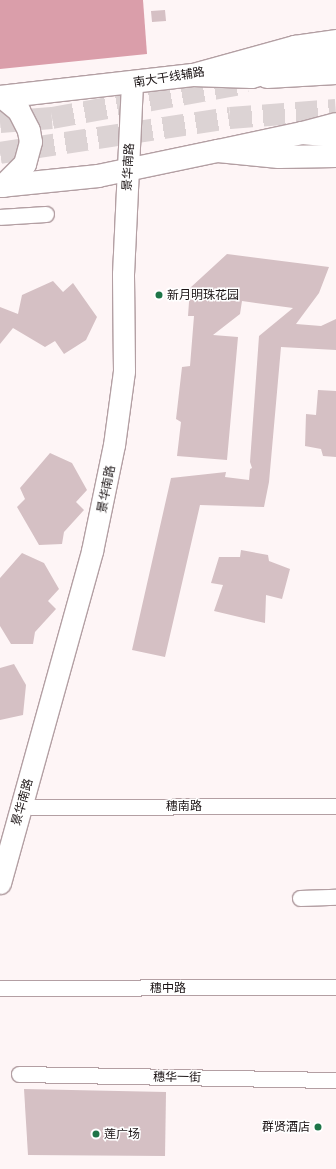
<!DOCTYPE html>
<meta charset="utf-8">
<style>
body{margin:0}
#map{position:relative;width:336px;height:1169px;overflow:hidden;background:#fef5f6;font-family:"Noto Serif","Noto Sans SC",serif}
div>[style]{position:absolute}
.water>*{inset:0;background:#da9eaa}
.building>*{inset:0;background:#d5c0c4}
.trunk-tunnel>*{height:22px;margin-top:-11px;transform-origin:0;background:repeating-linear-gradient(90deg,#dcd3d4 0 22px,transparent 0 33px)}
.roads{filter:drop-shadow(1px 0 #b39fa3) drop-shadow(-1px 0 #b39fa3) drop-shadow(0 1px #b39fa3) drop-shadow(0 -1px #b39fa3)}
.minor>*{height:15px;margin:-7.5px;padding:0 7.5px;transform-origin:7.5px;border-radius:7.5px;background:#fff}
.secondary>*{height:21px;margin:-10.5px;padding:0 10.5px;transform-origin:10.5px;border-radius:10.5px;background:#fff}
.primary>*{height:22px;margin:-11px;padding:0 11px;transform-origin:11px;border-radius:11px;background:#fff}
.trunk>*{height:22px;margin:-11px;padding:0 11px;transform-origin:11px;border-radius:11px;background:#fff}
.dots>*{width:11px;height:11px;translate:-50% -50%;box-sizing:border-box;border:2px solid #fff;border-radius:50%}
span{translate:-50% -50%;white-space:nowrap;text-align:center;line-height:1.15;-webkit-text-stroke:3px #fff;paint-order:stroke}
.street-label{font-size:12px;color:#1b1415}
.poi-label{font-size:12px;color:#1b1415}
.left{translate:0 -50%;text-align:left}
.right{translate:-100% -50%;text-align:right}
</style>
<div id="map">
<div class="water">
<div style="clip-path:polygon(0 0,143px 0,147px 54px,0 69px)"></div>
</div>
<div class="building">
<div style="clip-path:polygon(165px 10px,166px 21px,152px 22px,151px 11px)"></div>
<div style="clip-path:polygon(227px 254px,329px 267px,319px 293px,296px 324px,321px 326px,336px 319px,336px 350px,281px 347px,269px 482px,264px 507px,200px 505px,165px 657px,132px 650px,171px 478px,226px 472px,225px 477px,249px 480px,250px 469px,252px 468px,250px 462px,259px 336px,293px 308px,242px 301px,240px 314px,213px 335px,238px 337px,227px 460px,177px 456px,181px 422px,176px 419px,182px 367px,190px 366px,194px 316px,188px 316px,190px 288px)"></div>
<div style="clip-path:polygon(53px 281px,63px 292px,73px 283px,97px 317px,86px 340px,64px 354px,55px 341px,45px 347px,13px 328px,0 344px,0 307px,18px 314px,22px 295px)"></div>
<div style="clip-path:polygon(318px 390px,336px 391px,336px 457px,323px 456px,321px 449px,305px 446px,306px 414px,316px 415px)"></div>
<div style="clip-path:polygon(50px 453px,72px 463px,87px 490px,76px 502px,84px 510px,64px 532px,62px 544px,39px 545px,17px 507px,25px 499px,20px 488px)"></div>
<div style="clip-path:polygon(241px 550px,268px 555px,269px 561px,290px 569px,282px 599px,266px 595px,265px 623px,214px 611px,223px 585px,211px 583px,219px 557px,240px 557px)"></div>
<div style="clip-path:polygon(22px 553px,44px 563px,59px 589px,48px 601px,56px 609px,35px 632px,33px 644px,11px 644px,0 626px,0 578px)"></div>
<div style="clip-path:polygon(14px 664px,26px 685px,23px 715px,0 720px,0 668px)"></div>
<div style="clip-path:polygon(24px 1089px,166px 1092px,165px 1156px,28px 1155px)"></div>
</div>
<div class="trunk-tunnel">
<div style="left:0;top:122px;width:52px;rotate:-4.4deg"></div>
<div style="left:52px;top:118px;width:198px;rotate:-10.2deg"></div>
<div style="left:0;top:153px;width:233px;rotate:-8.7deg"></div>
<div style="left:230px;top:118px;width:106px;rotate:-4.3deg"></div>
</div>
<div class="roads">
<div class="minor">
<div style="left:0;top:217px;width:46px;rotate:-3.7deg"></div>
<div style="left:31px;top:807px;width:305px;rotate:-0.2deg"></div>
<div style="left:300px;top:898px;width:36px;rotate:-2deg"></div>
<div style="left:0;top:988px;width:336px;rotate:-0.2deg"></div>
<div style="left:19px;top:1074px;width:317px;rotate:1.1deg"></div>
</div>
<div class="secondary">
<div style="left:0;top:883px;width:345px;rotate:-74.5deg"></div>
<div style="left:92px;top:551px;width:108px;rotate:-78.3deg"></div>
<div style="left:114px;top:445px;width:75px;rotate:-82.3deg"></div>
<div style="left:124px;top:371px;width:97px;rotate:-90.6deg"></div>
<div style="left:123px;top:274px;width:191px;rotate:-87.3deg"></div>
</div>
<div class="primary">
<div style="left:267px;top:77px;width:69px;rotate:-3.3deg"></div>
<div style="left:0;top:97px;width:194px;rotate:-6.5deg"></div>
<div style="left:193px;top:75px;width:106px;rotate:-15.4deg"></div>
<div style="left:295px;top:47px;width:41px;rotate:-8.3deg"></div>
<div style="left:2px;top:97px;width:22px;rotate:39deg"></div>
<div style="left:19px;top:111px;width:22px;rotate:63deg"></div>
<div style="left:29px;top:131px;width:11px;rotate:80deg"></div>
<div style="left:31px;top:142px;width:23px;rotate:105deg"></div>
<div style="left:25px;top:164px;width:31px;rotate:135deg"></div>
<div style="left:303px;top:133px;width:34px;rotate:-15deg"></div>
<div style="left:0;top:186px;width:99px;rotate:-5.8deg"></div>
<div style="left:98px;top:176px;width:123px;rotate:-11.8deg"></div>
<div style="left:218px;top:151px;width:61px;rotate:5.6deg"></div>
<div style="left:279px;top:157px;width:57px;rotate:-1deg"></div>
</div>
<div class="trunk">
<div style="left:193px;top:75px;width:59px;rotate:1.9deg"></div>
<div style="left:252px;top:77px;width:31px;rotate:-17deg"></div>
<div style="left:282px;top:68px;width:55px;rotate:-9.5deg"></div>
<div style="left:218px;top:151px;width:86px;rotate:-12.1deg"></div>
<div style="left:302px;top:133px;width:34px;rotate:5deg"></div>
</div>
</div>
<div class="dots">
<div style="left:159px;top:295px;background:#1e7548"></div>
<div style="left:318px;top:1127px;background:#1e7548"></div>
<div style="left:96px;top:1134px;background:#1e7548"></div>
</div>
<div class="street-label">
<span style="left:169px;top:77px;rotate:-9deg">南大干线辅路</span>
<span style="left:128px;top:167px;rotate:-87deg">景华南路</span>
<span style="left:106px;top:489px;rotate:-79deg">景华南路</span>
<span style="left:22px;top:802px;rotate:-74deg">景华南路</span>
<span style="left:184px;top:806px">穗南路</span>
<span style="left:168px;top:988px">穗中路</span>
<span style="left:177px;top:1077px;rotate:1deg">穗华一街</span>
</div>
<div class="poi-label">
<span class="left" style="left:167px;top:295px">新月明珠花园</span>
<span class="right" style="left:310px;top:1127px">群贤酒店</span>
<span class="left" style="left:104px;top:1134px">莲广场</span>
</div>
</div>
